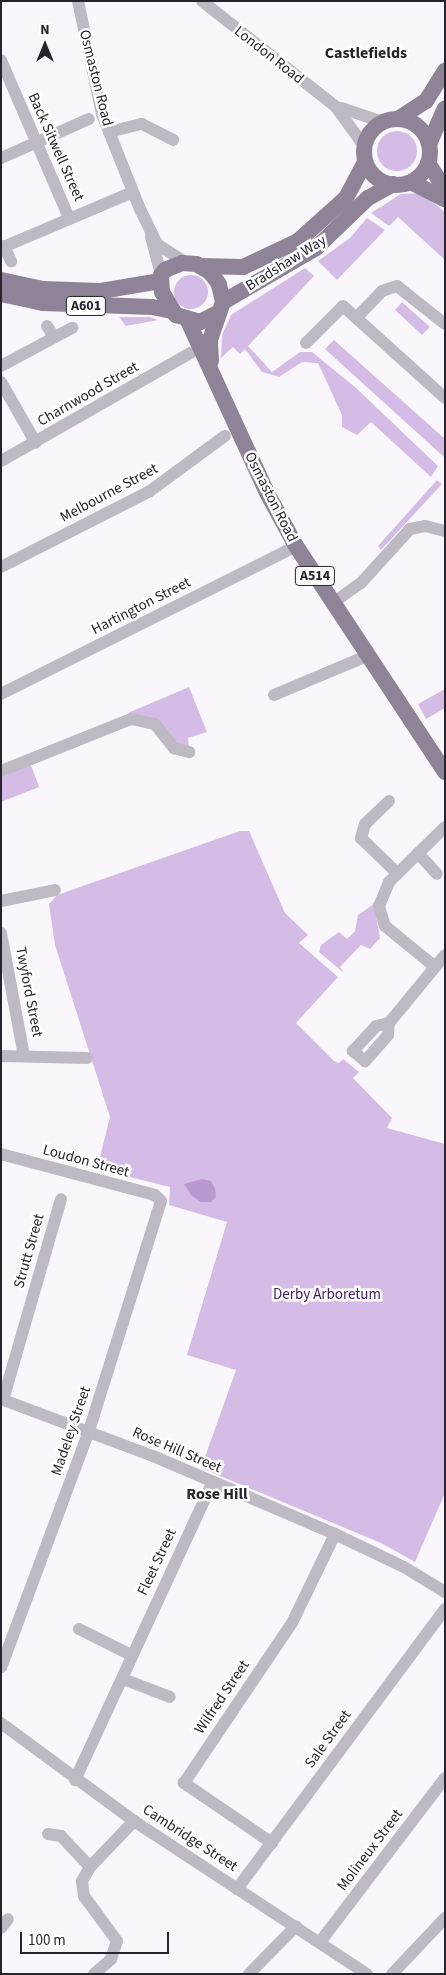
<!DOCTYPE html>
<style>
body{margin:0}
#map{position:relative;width:446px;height:1975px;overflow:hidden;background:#faf7fc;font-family:"Source Sans 3",sans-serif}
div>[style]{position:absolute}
.green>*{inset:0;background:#d5bce6}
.round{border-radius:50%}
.water>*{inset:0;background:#b999cf}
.minor>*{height:12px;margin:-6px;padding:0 6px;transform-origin:6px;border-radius:6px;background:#bfb9c4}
.major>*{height:16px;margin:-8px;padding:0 8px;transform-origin:8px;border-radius:8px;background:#8f8497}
.major>.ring{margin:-8px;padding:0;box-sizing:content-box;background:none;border:16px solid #8f8497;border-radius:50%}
span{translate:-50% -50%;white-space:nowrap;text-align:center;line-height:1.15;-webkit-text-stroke:5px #fff;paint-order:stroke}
.shield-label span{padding:1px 4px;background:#fff;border:1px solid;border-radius:4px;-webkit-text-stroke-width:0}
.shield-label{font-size:14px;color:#28232c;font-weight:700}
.street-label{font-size:15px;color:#28232c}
.park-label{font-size:15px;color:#421859}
.neighbourhood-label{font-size:16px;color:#28232c;font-weight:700}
.frame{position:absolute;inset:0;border:2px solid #28232c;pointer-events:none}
.north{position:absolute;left:20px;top:20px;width:50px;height:50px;-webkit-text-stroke:4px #fff;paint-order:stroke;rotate:0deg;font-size:14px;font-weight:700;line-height:20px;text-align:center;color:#28232c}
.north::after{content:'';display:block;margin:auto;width:18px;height:22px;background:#28232c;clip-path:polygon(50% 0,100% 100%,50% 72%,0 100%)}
.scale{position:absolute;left:20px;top:1932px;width:149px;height:22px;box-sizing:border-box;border:2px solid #28232c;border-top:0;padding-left:6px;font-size:15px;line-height:18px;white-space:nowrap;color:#28232c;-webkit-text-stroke:4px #fff;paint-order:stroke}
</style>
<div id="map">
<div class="green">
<div class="round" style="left:377px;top:131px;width:40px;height:40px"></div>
<div style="clip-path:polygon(421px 193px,445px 212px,445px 260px,398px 217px,389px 226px,371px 213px,401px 194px)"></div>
<div style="clip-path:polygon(367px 218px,385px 230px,337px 280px,318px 261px,350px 238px)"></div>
<div style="clip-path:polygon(305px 268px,314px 276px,248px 346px,272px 372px,300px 352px,312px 352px,355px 387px,438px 466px,431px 477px,371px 422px,357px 435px,342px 427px,342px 415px,318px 363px,302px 362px,279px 377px,262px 372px,245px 349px,240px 354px,233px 347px,221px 358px,222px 335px,231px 315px)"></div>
<div class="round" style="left:174px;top:275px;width:34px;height:34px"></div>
<div style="clip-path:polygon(402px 302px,430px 327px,422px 335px,395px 310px)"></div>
<div style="clip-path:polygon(119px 317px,150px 317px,158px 320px,126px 326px)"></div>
<div style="clip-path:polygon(334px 340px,445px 439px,444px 457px,325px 349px)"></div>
<div style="clip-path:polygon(437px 480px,442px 484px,381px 550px,378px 546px)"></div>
<div style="clip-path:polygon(189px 687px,207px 732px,188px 738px,189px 748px,178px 746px,158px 720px,128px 713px)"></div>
<div style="clip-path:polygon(445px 689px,445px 708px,426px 719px,418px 704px)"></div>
<div style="clip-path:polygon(31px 765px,39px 787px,1px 802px,1px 777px)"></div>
<div style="clip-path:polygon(240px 831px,249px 831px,285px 913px,308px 935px,299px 943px,338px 977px,296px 1023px,334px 1061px,339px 1063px,343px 1059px,359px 1072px,353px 1078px,392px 1118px,387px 1128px,445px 1144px,445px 1493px,415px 1562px,381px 1543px,201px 1468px,236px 1370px,187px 1355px,227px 1222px,169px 1205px,170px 1187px,97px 1169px,110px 1117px,55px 945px,49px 904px,57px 895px)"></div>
<div style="clip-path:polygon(374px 904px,380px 938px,370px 949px,361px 945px,340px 967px,344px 973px,319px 952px,321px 945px,339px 932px,347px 939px,355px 931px,358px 915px)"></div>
</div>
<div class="water">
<div style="clip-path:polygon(202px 1179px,211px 1181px,215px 1189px,216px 1197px,211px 1202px,201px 1202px,191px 1195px,184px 1184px)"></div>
</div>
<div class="minor">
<div style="left:78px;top:1px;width:116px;rotate:78deg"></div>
<div style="left:102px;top:114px;width:102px;rotate:68.2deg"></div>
<div style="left:140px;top:209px;width:39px;rotate:64deg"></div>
<div style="left:157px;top:244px;width:33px;rotate:33deg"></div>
<div style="left:202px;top:1px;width:171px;rotate:38.3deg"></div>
<div style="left:336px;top:107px;width:49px;rotate:54.1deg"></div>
<div style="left:1px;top:60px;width:172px;rotate:66.7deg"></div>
<div style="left:341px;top:108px;width:44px;rotate:18.4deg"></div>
<div style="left:109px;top:132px;width:34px;rotate:-14deg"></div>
<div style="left:142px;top:124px;width:35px;rotate:27deg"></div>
<div style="left:1px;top:158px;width:96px;rotate:-23.9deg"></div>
<div style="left:151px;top:237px;width:39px;rotate:75deg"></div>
<div style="left:4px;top:246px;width:17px;rotate:65deg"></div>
<div style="left:1px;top:248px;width:143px;rotate:-23deg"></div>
<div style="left:357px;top:317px;width:36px;rotate:-46deg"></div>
<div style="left:382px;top:291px;width:16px;rotate:-18deg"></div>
<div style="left:397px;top:286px;width:61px;rotate:38.4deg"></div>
<div style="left:47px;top:326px;width:13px;rotate:58deg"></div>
<div style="left:306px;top:343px;width:52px;rotate:-45deg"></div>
<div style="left:343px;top:306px;width:137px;rotate:42deg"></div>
<div style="left:1px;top:366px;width:81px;rotate:-28.2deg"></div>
<div style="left:1px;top:382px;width:70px;rotate:60.2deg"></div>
<div style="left:1px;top:461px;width:218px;rotate:-29.7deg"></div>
<div style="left:1px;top:567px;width:167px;rotate:-27deg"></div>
<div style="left:150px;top:491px;width:93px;rotate:-36.3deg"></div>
<div style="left:333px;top:603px;width:34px;rotate:-36deg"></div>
<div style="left:361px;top:583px;width:73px;rotate:-47.8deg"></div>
<div style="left:410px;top:529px;width:15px;rotate:-11deg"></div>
<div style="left:425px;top:526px;width:21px;rotate:14deg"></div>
<div style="left:1px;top:694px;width:330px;rotate:-26.6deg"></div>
<div style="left:274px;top:695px;width:101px;rotate:-22.8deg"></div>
<div style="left:1px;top:771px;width:140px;rotate:-21.8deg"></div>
<div style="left:131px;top:719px;width:25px;rotate:12deg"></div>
<div style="left:155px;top:724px;width:31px;rotate:52deg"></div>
<div style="left:174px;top:748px;width:16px;rotate:15deg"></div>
<div style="left:389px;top:801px;width:33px;rotate:136deg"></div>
<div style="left:365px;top:824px;width:15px;rotate:106deg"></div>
<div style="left:361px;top:838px;width:50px;rotate:44.2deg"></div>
<div style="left:418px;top:853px;width:28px;rotate:48deg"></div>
<div style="left:1px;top:901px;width:55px;rotate:-11.5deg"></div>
<div style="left:1px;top:933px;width:125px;rotate:79.4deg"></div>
<div style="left:434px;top:966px;width:63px;rotate:-140.8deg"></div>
<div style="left:385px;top:926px;width:21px;rotate:-107deg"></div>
<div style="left:379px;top:906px;width:26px;rotate:-67deg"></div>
<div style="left:389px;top:882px;width:78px;rotate:-44.5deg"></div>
<div style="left:389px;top:1023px;width:12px;rotate:95deg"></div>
<div style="left:388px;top:1035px;width:35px;rotate:131deg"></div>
<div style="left:365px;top:1061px;width:16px;rotate:-140deg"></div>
<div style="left:353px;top:1051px;width:34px;rotate:-47deg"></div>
<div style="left:376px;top:1026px;width:13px;rotate:-13deg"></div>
<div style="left:389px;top:1023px;width:88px;rotate:-50.5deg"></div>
<div style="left:1px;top:1056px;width:86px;rotate:1.3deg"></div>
<div style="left:1px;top:1154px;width:159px;rotate:14.9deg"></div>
<div style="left:155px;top:1195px;width:8px;rotate:45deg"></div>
<div style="left:161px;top:1201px;width:241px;rotate:107.4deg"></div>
<div style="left:89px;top:1431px;width:252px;rotate:110.4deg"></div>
<div style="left:1px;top:1399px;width:162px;rotate:20.6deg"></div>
<div style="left:153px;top:1456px;width:198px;rotate:23.2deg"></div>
<div style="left:335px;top:1534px;width:76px;rotate:25.6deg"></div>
<div style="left:404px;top:1567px;width:48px;rotate:31.4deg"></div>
<div style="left:3px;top:1400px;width:209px;rotate:-73.9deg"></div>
<div style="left:79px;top:1629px;width:58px;rotate:26.6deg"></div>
<div style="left:123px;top:1679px;width:50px;rotate:21deg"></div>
<div style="left:1px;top:1723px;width:165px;rotate:36.4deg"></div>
<div style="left:134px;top:1821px;width:279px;rotate:33.3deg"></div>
<div style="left:75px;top:1780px;width:328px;rotate:-65.2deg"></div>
<div style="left:48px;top:1834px;width:13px;rotate:9deg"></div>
<div style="left:61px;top:1836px;width:42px;rotate:46.9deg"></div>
<div style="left:272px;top:1843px;width:107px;rotate:-145.7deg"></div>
<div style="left:184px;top:1783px;width:193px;rotate:-56deg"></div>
<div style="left:292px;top:1623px;width:99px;rotate:-64.2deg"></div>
<div style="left:237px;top:1889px;width:349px;rotate:-53.4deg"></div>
<div style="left:1px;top:1928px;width:11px;rotate:-52deg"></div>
<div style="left:320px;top:1942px;width:206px;rotate:-52.7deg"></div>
<div style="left:94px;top:1974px;width:23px;rotate:-41deg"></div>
<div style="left:111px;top:1959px;width:19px;rotate:-72deg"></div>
<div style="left:117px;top:1941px;width:56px;rotate:-126.3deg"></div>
<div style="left:84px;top:1896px;width:15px;rotate:-98deg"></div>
<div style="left:82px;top:1881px;width:16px;rotate:-60deg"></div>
<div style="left:90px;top:1867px;width:64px;rotate:-46.3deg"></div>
<div style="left:249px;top:1974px;width:67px;rotate:-45.6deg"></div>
<div style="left:392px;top:1974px;width:77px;rotate:-46.6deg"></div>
</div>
<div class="major">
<div style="left:398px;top:119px;width:33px;rotate:-33deg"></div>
<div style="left:426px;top:101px;width:36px;rotate:-58deg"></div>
<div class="ring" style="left:364px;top:119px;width:50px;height:50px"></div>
<div style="left:429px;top:144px;width:39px;rotate:-66deg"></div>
<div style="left:428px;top:163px;width:31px;rotate:57deg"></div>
<div style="left:411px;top:182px;width:38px;rotate:27deg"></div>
<div style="left:200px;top:266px;width:43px;rotate:1.3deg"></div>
<div style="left:243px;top:267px;width:61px;rotate:-25.3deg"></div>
<div style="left:298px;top:241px;width:64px;rotate:-41.9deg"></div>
<div style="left:346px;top:198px;width:41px;rotate:-62.2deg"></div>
<div style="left:1px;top:280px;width:43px;rotate:12.1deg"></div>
<div style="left:43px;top:289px;width:58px;rotate:2deg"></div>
<div style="left:101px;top:291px;width:60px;rotate:-9.6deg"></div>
<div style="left:1px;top:294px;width:43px;rotate:12.1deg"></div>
<div style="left:43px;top:303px;width:109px;rotate:2.1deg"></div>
<div style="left:152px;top:307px;width:20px;rotate:11deg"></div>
<div style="left:223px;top:302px;width:108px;rotate:-30.1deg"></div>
<div style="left:316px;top:248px;width:72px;rotate:-43.9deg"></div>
<div style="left:368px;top:198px;width:29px;rotate:-29deg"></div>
<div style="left:188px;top:321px;width:189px;rotate:65.3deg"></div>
<div style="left:267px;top:493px;width:60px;rotate:61.3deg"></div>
<div style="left:296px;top:546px;width:271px;rotate:56.6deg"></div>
<div style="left:211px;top:361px;width:21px;rotate:-93deg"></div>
<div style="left:210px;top:340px;width:40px;rotate:-71.1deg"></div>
<div style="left:223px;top:302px;width:18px;rotate:-103deg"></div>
<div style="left:219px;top:284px;width:15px;rotate:-127deg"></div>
<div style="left:210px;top:272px;width:16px;rotate:-150deg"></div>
<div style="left:196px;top:264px;width:14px;rotate:-176deg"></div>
<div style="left:182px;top:263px;width:18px;rotate:158deg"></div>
<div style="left:165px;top:270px;width:6px;rotate:129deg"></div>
<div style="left:161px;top:275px;width:17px;rotate:87deg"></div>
<div style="left:162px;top:292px;width:27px;rotate:59deg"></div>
<div style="left:176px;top:315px;width:25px;rotate:16deg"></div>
<div style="left:200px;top:322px;width:20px;rotate:-27deg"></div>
</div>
<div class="shield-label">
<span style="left:86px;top:306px">A601</span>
<span style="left:315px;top:576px">A514</span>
</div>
<div class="street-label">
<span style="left:269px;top:55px;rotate:38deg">London Road</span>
<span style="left:96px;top:78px;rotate:76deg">Osmaston Road</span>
<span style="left:56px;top:147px;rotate:66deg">Back Sitwell Street</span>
<span style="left:286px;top:263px;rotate:-32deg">Bradshaw Way</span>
<span style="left:88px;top:394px;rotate:-30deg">Charnwood Street</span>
<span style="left:109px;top:493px;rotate:-28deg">Melbourne Street</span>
<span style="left:271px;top:497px;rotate:63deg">Osmaston Road</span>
<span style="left:141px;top:606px;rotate:-27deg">Hartington Street</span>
<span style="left:29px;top:992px;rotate:79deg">Twyford Street</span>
<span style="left:86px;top:1161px;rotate:15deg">Loudon Street</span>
<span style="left:29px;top:1251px;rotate:-74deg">Strutt Street</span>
<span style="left:71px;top:1431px;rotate:-71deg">Madeley Street</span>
<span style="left:177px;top:1450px;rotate:23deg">Rose Hill Street</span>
<span style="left:157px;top:1562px;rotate:-65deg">Fleet Street</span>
<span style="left:222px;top:1697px;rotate:-56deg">Wilfred Street</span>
<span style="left:328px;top:1739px;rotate:-54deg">Sale Street</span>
<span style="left:190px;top:1838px;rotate:33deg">Cambridge Street</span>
<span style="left:370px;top:1850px;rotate:-53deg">Molineux Street</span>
</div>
<div class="park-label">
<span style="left:327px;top:1295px">Derby Arboretum</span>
</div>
<div class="neighbourhood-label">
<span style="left:366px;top:53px">Castlefields</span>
<span style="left:217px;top:1494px">Rose Hill</span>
</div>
<div class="frame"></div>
<div class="north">N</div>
<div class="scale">100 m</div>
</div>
